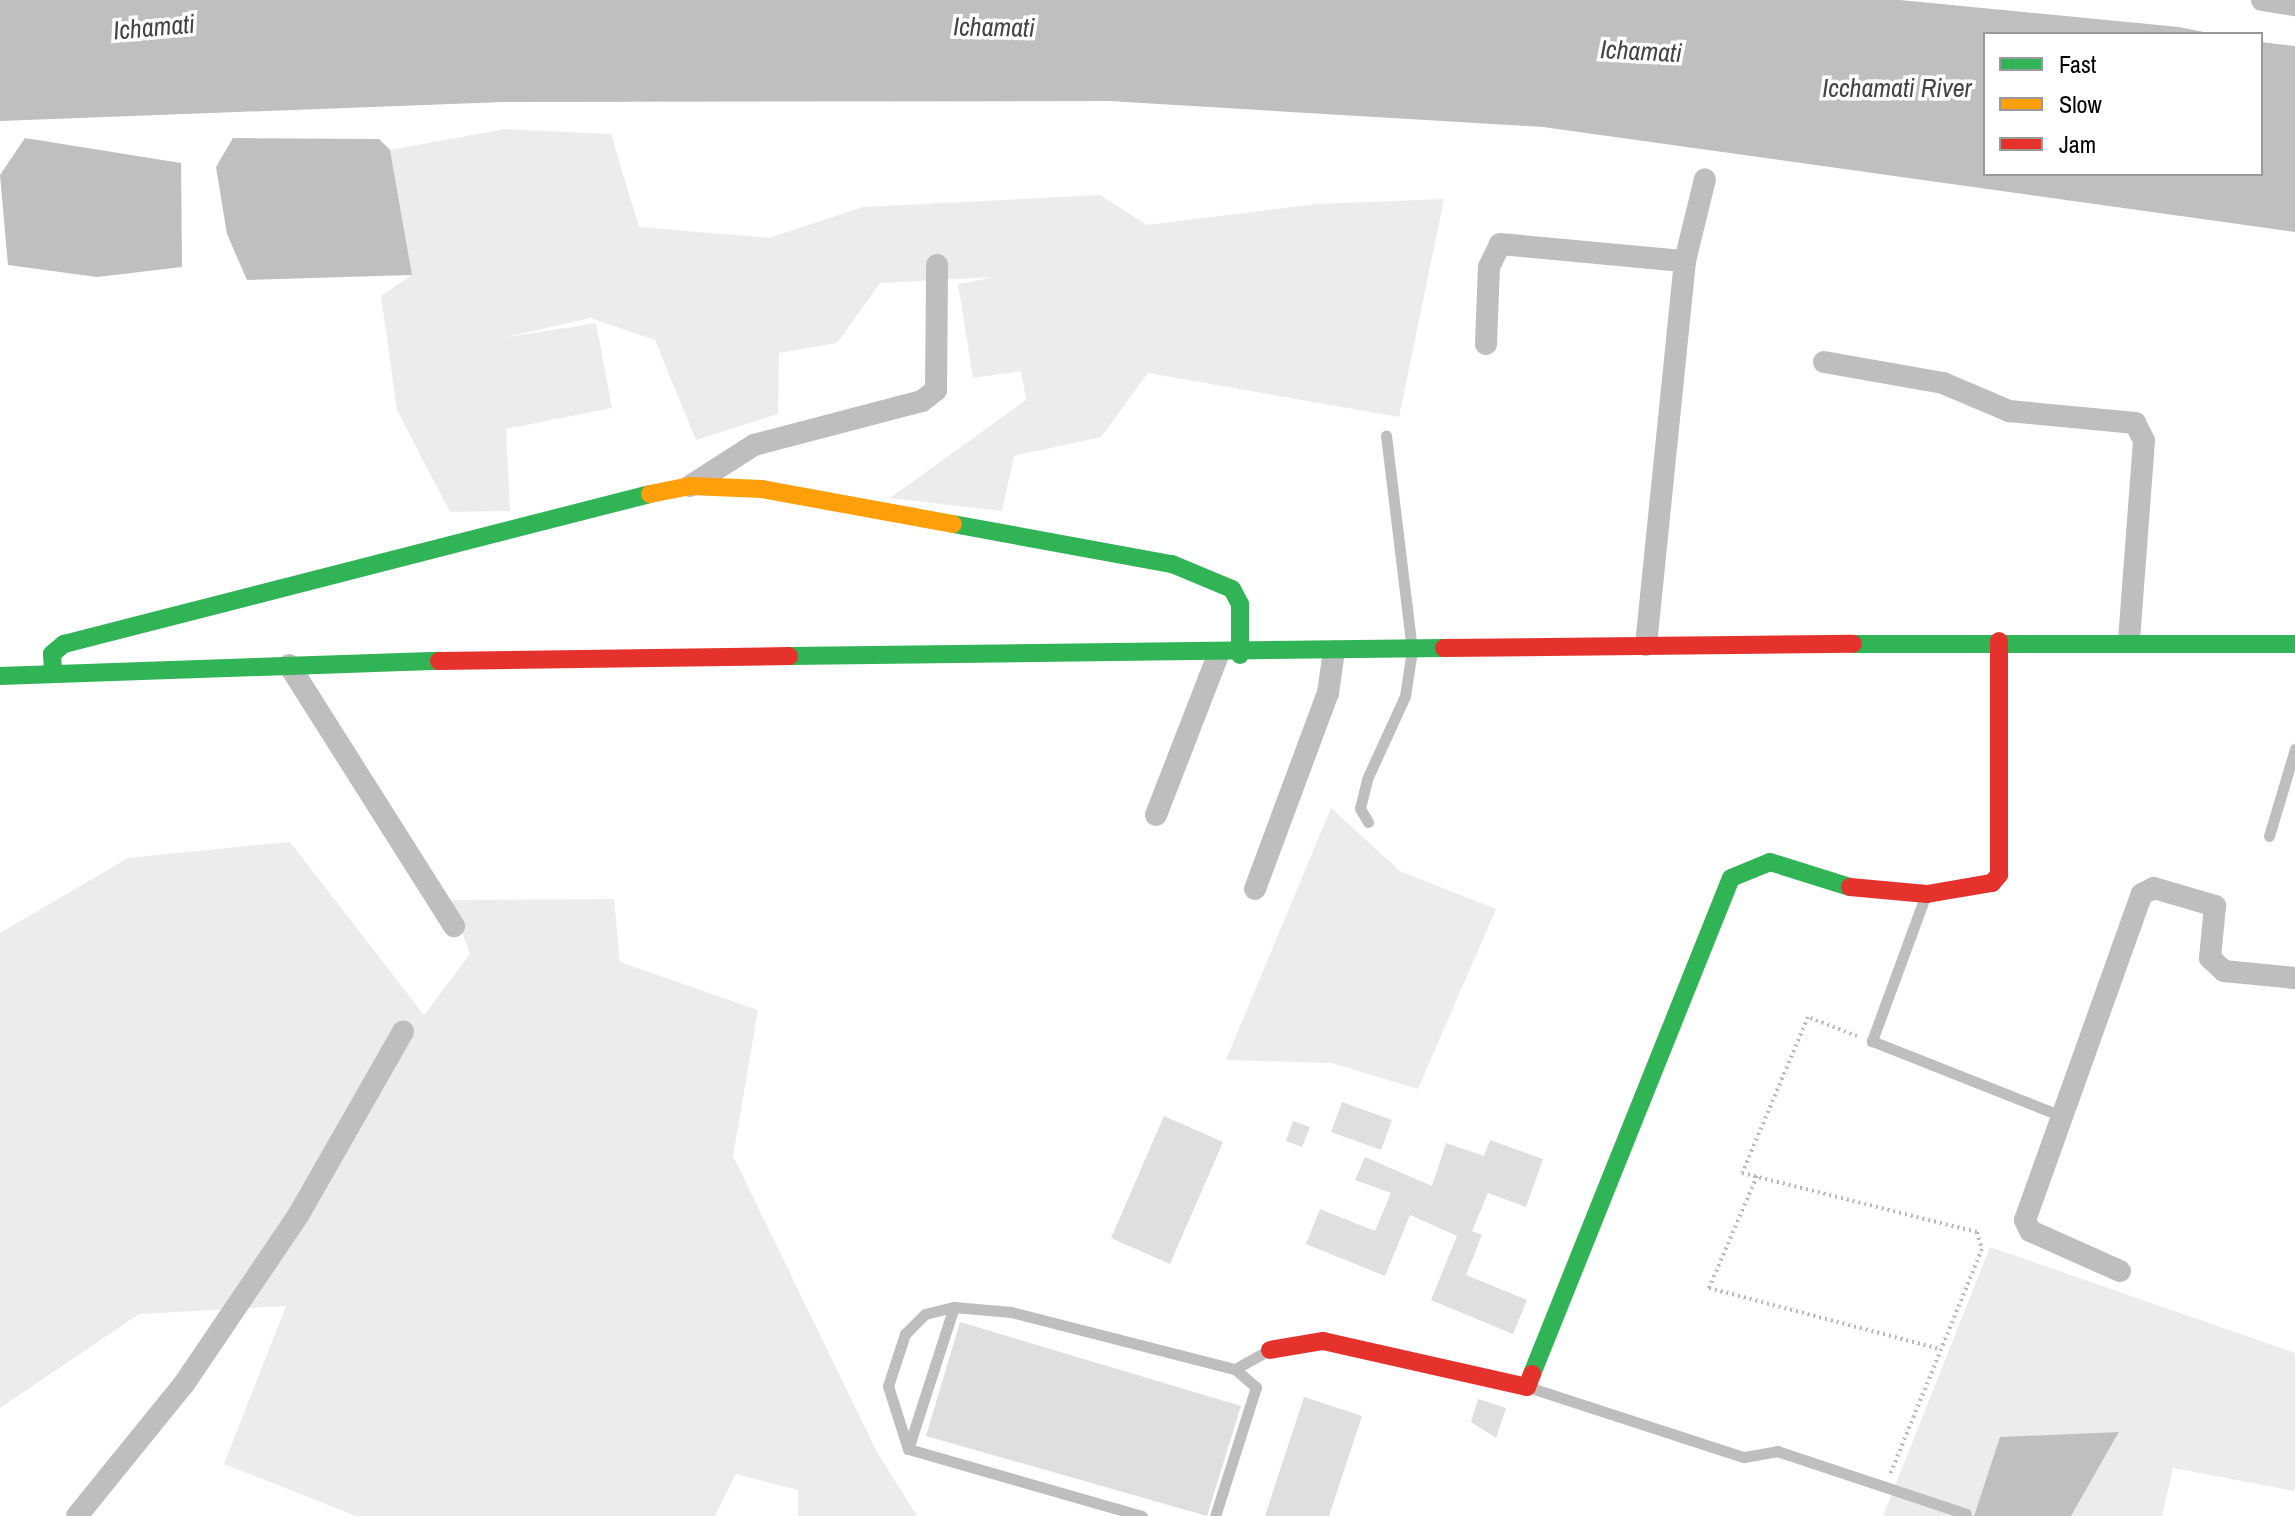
<!DOCTYPE html>
<style>
body{margin:0}
#map{position:relative;width:2295px;height:1516px;overflow:hidden;background:#fff;font-family:"Archivo Narrow",sans-serif}
div>[style]{position:absolute}
.green>*{inset:0;background:#ececec}
.water>*{inset:0;background:#bfbfbf}
.building>*{inset:0;background:#dfdfdf}
.path>*{height:4px;margin-top:-2px;transform-origin:0;background:repeating-linear-gradient(90deg,#b9b9b9 0 2px,transparent 0 6px)}
.lane>*{height:11px;margin:-5.5px;padding:0 5.5px;transform-origin:5.5px;border-radius:5.5px;background:#bebebe}
.street>*{height:22px;margin:-11px;padding:0 11px;transform-origin:11px;border-radius:11px;background:#bebebe}
.fast>*{height:18px;margin:-9px;padding:0 9px;transform-origin:9px;border-radius:9px;background:#30b455}
.slow>*{height:18px;margin:-9px;padding:0 9px;transform-origin:9px;border-radius:9px;background:#ff9f0a}
.jam>*{height:18px;margin:-9px;padding:0 9px;transform-origin:9px;border-radius:9px;background:#e5322d}
span{translate:-50% -50%;white-space:nowrap;text-align:center;line-height:1.15;-webkit-text-stroke:7px #fff;paint-order:stroke}
.water-label{font-size:26px;color:#444;font-style:italic}
.legend{position:absolute;left:1983px;top:32px;width:280px;height:144px;box-sizing:border-box;background:#fff;border:2px solid #999;margin:0;padding:10px 14px;list-style:none;font-size:24px;color:#000}
.legend li{display:flex;align-items:center;gap:16px;height:40px}
.legend b{width:40px;border:2px solid #999}
</style>
<div id="map">
<div class="green">
<div style="clip-path:polygon(505px 129px,611px 134px,639px 227px,769px 238px,863px 207px,1100px 195px,1147px 225px,1316px 204px,1444px 199px,1399px 417px,1148px 373px,1101px 437px,1014px 456px,1002px 511px,890px 498px,1026px 400px,1021px 371px,973px 378px,958px 284px,995px 277px,880px 283px,837px 343px,779px 353px,778px 414px,696px 440px,655px 340px,590px 318px,502px 338px,596px 323px,612px 408px,506px 429px,510px 511px,450px 512px,397px 410px,381px 296px,412px 275px,390px 150px)"></div>
<div style="clip-path:polygon(1331px 808px,1400px 871px,1496px 909px,1418px 1089px,1332px 1063px,1226px 1060px)"></div>
<div style="clip-path:polygon(290px 842px,424px 1015px,470px 954px,451px 900px,614px 899px,620px 962px,758px 1010px,733px 1156px,877px 1452px,917px 1516px,798px 1516px,798px 1490px,736px 1474px,715px 1516px,356px 1516px,224px 1464px,286px 1306px,139px 1314px,0 1408px,0 933px,128px 858px)"></div>
<div style="clip-path:polygon(1990px 1247px,2295px 1353px,2295px 1491px,2173px 1468px,2162px 1516px,2071px 1516px,2119px 1433px,2001px 1437px,1974px 1516px,1883px 1516px)"></div>
</div>
<div class="water">
<div style="clip-path:polygon(0 0,1900px 0,2179px 27px,2214px 34px,1985px 34px,1985px 174px,2261px 174px,2261px 42px,2295px 46px,2295px 232px,1543px 127px,1109px 101px,503px 102px,0 121px)"></div>
<div style="clip-path:polygon(25px 138px,181px 163px,182px 267px,97px 277px,8px 265px,0 175px)"></div>
<div style="clip-path:polygon(233px 138px,379px 139px,390px 150px,412px 275px,247px 280px,227px 234px,216px 167px)"></div>
<div style="clip-path:polygon(2119px 1432px,2071px 1516px,1974px 1516px,2000px 1437px)"></div>
</div>
<div class="building">
<div style="clip-path:polygon(1342px 1102px,1392px 1120px,1381px 1150px,1331px 1132px)"></div>
<div style="clip-path:polygon(1164px 1116px,1223px 1142px,1170px 1264px,1111px 1238px)"></div>
<div style="clip-path:polygon(1293px 1121px,1310px 1127px,1302px 1147px,1286px 1141px)"></div>
<div style="clip-path:polygon(1490px 1140px,1543px 1159px,1526px 1207px,1488px 1193px,1472px 1231px,1482px 1235px,1466px 1275px,1527px 1300px,1513px 1334px,1431px 1300px,1457px 1236px,1410px 1215px,1385px 1276px,1306px 1244px,1320px 1209px,1375px 1231px,1391px 1193px,1355px 1180px,1365px 1157px,1432px 1186px,1446px 1143px,1484px 1156px)"></div>
<div style="clip-path:polygon(960px 1322px,1241px 1406px,1207px 1516px,926px 1436px)"></div>
<div style="clip-path:polygon(1304px 1397px,1362px 1416px,1329px 1516px,1265px 1516px)"></div>
<div style="clip-path:polygon(1478px 1399px,1506px 1408px,1496px 1438px,1471px 1422px)"></div>
</div>
<div class="path">
<div style="left:1857px;top:1036px;width:53px;rotate:-158.8deg"></div>
<div style="left:1808px;top:1017px;width:169px;rotate:112.9deg"></div>
<div style="left:1742px;top:1173px;width:242px;rotate:14.1deg"></div>
<div style="left:1977px;top:1232px;width:18px;rotate:74deg"></div>
<div style="left:1982px;top:1249px;width:243px;rotate:112.2deg"></div>
<div style="left:1757px;top:1176px;width:122px;rotate:113.2deg"></div>
<div style="left:1709px;top:1288px;width:239px;rotate:14.8deg"></div>
</div>
<div class="lane">
<div style="left:1368px;top:822px;width:16px;rotate:-120deg"></div>
<div style="left:1360px;top:808px;width:30px;rotate:-76deg"></div>
<div style="left:1367px;top:779px;width:91px;rotate:-65.4deg"></div>
<div style="left:1405px;top:696px;width:47px;rotate:-81.3deg"></div>
<div style="left:1412px;top:650px;width:216px;rotate:-96.9deg"></div>
<div style="left:2269px;top:836px;width:91px;rotate:-73.4deg"></div>
<div style="left:1926px;top:894px;width:157px;rotate:110.2deg"></div>
<div style="left:1872px;top:1041px;width:203px;rotate:21.6deg"></div>
<div style="left:1235px;top:1369px;width:39px;rotate:-29deg"></div>
<div style="left:1528px;top:1387px;width:227px;rotate:18deg"></div>
<div style="left:1744px;top:1457px;width:34px;rotate:-10deg"></div>
<div style="left:1777px;top:1451px;width:199px;rotate:18.4deg"></div>
<div style="left:908px;top:1449px;width:66px;rotate:-107.6deg"></div>
<div style="left:888px;top:1386px;width:55px;rotate:-71.9deg"></div>
<div style="left:905px;top:1334px;width:28px;rotate:-45deg"></div>
<div style="left:925px;top:1314px;width:30px;rotate:-14deg"></div>
<div style="left:1142px;top:1516px;width:243px;rotate:-164deg"></div>
<div style="left:908px;top:1449px;width:149px;rotate:-72.1deg"></div>
<div style="left:954px;top:1307px;width:57px;rotate:5deg"></div>
<div style="left:1011px;top:1312px;width:231px;rotate:14.3deg"></div>
<div style="left:1235px;top:1369px;width:28px;rotate:41deg"></div>
<div style="left:1256px;top:1387px;width:135px;rotate:107.6deg"></div>
</div>
<div class="street">
<div style="left:2262px;top:0;width:33px;rotate:9deg"></div>
<div style="left:1486px;top:344px;width:77px;rotate:-87.8deg"></div>
<div style="left:1489px;top:267px;width:25px;rotate:-64deg"></div>
<div style="left:1500px;top:244px;width:186px;rotate:5.3deg"></div>
<div style="left:1824px;top:362px;width:121px;rotate:10deg"></div>
<div style="left:1943px;top:383px;width:72px;rotate:23deg"></div>
<div style="left:2009px;top:411px;width:127px;rotate:5.4deg"></div>
<div style="left:2135px;top:423px;width:20px;rotate:63deg"></div>
<div style="left:2144px;top:441px;width:201px;rotate:94.3deg"></div>
<div style="left:690px;top:486px;width:76px;rotate:-32.6deg"></div>
<div style="left:754px;top:445px;width:174px;rotate:-14.7deg"></div>
<div style="left:922px;top:401px;width:18px;rotate:-38deg"></div>
<div style="left:936px;top:390px;width:125px;rotate:-89.5deg"></div>
<div style="left:1646px;top:645px;width:386px;rotate:-84.2deg"></div>
<div style="left:1685px;top:261px;width:84px;rotate:-76.3deg"></div>
<div style="left:289px;top:665px;width:309px;rotate:57.7deg"></div>
<div style="left:1156px;top:815px;width:172px;rotate:-68.8deg"></div>
<div style="left:1255px;top:889px;width:209px;rotate:-69.6deg"></div>
<div style="left:1328px;top:693px;width:42px;rotate:-81.9deg"></div>
<div style="left:2120px;top:1271px;width:98px;rotate:-156deg"></div>
<div style="left:2030px;top:1231px;width:12px;rotate:-114deg"></div>
<div style="left:2025px;top:1220px;width:346px;rotate:-70.3deg"></div>
<div style="left:2142px;top:894px;width:13px;rotate:-27deg"></div>
<div style="left:2154px;top:888px;width:64px;rotate:16.4deg"></div>
<div style="left:2215px;top:906px;width:52px;rotate:95.5deg"></div>
<div style="left:2210px;top:958px;width:19px;rotate:43deg"></div>
<div style="left:2224px;top:971px;width:71px;rotate:5.6deg"></div>
<div style="left:77px;top:1516px;width:170px;rotate:-51deg"></div>
<div style="left:184px;top:1384px;width:205px;rotate:-55.9deg"></div>
<div style="left:299px;top:1214px;width:210px;rotate:-60.3deg"></div>
</div>
<div class="fast">
<div style="left:953px;top:524px;width:223px;rotate:10.4deg"></div>
<div style="left:1172px;top:564px;width:65px;rotate:22.6deg"></div>
<div style="left:1232px;top:589px;width:17px;rotate:62deg"></div>
<div style="left:1240px;top:604px;width:51px;rotate:90deg"></div>
<div style="left:1853px;top:644px;width:442px"></div>
<div style="left:789px;top:656px;width:655px;rotate:-0.7deg"></div>
<div style="left:53px;top:672px;width:18px;rotate:-93deg"></div>
<div style="left:52px;top:654px;width:16px;rotate:-40deg"></div>
<div style="left:64px;top:644px;width:605px;rotate:-14.36deg"></div>
<div style="left:0;top:676px;width:439px;rotate:-2deg"></div>
<div style="left:1532px;top:1374px;width:534px;rotate:-68.14deg"></div>
<div style="left:1731px;top:878px;width:42px;rotate:-22.3deg"></div>
<div style="left:1770px;top:862px;width:84px;rotate:17.4deg"></div>
</div>
<div class="slow">
<div style="left:650px;top:494px;width:41px;rotate:-11.3deg"></div>
<div style="left:690px;top:486px;width:72px;rotate:2.4deg"></div>
<div style="left:762px;top:489px;width:194px;rotate:10.4deg"></div>
</div>
<div class="jam">
<div style="left:1444px;top:648px;width:409px;rotate:-0.6deg"></div>
<div style="left:439px;top:661px;width:350px;rotate:-0.8deg"></div>
<div style="left:1850px;top:887px;width:77px;rotate:5.2deg"></div>
<div style="left:1927px;top:894px;width:66px;rotate:-9.6deg"></div>
<div style="left:1992px;top:883px;width:11px;rotate:-49deg"></div>
<div style="left:1999px;top:875px;width:234px;rotate:-90deg"></div>
<div style="left:1270px;top:1350px;width:54px;rotate:-9.6deg"></div>
<div style="left:1323px;top:1341px;width:209px;rotate:12.7deg"></div>
<div style="left:1527px;top:1387px;width:14px;rotate:-69deg"></div>
</div>
<div class="water-label">
<span style="left:154px;top:27px;rotate:-5deg">Ichamati</span>
<span style="left:994px;top:27px;rotate:1deg">Ichamati</span>
<span style="left:1641px;top:51px;rotate:3deg">Ichamati</span>
<span style="left:1897px;top:88px">Icchamati River</span>
</div>
<ul class="legend">
<li><b style="height:10px;background:#30b455"></b>Fast</li>
<li><b style="height:10px;background:#ff9f0a"></b>Slow</li>
<li><b style="height:10px;background:#e5322d"></b>Jam</li>
</ul>
</div>
